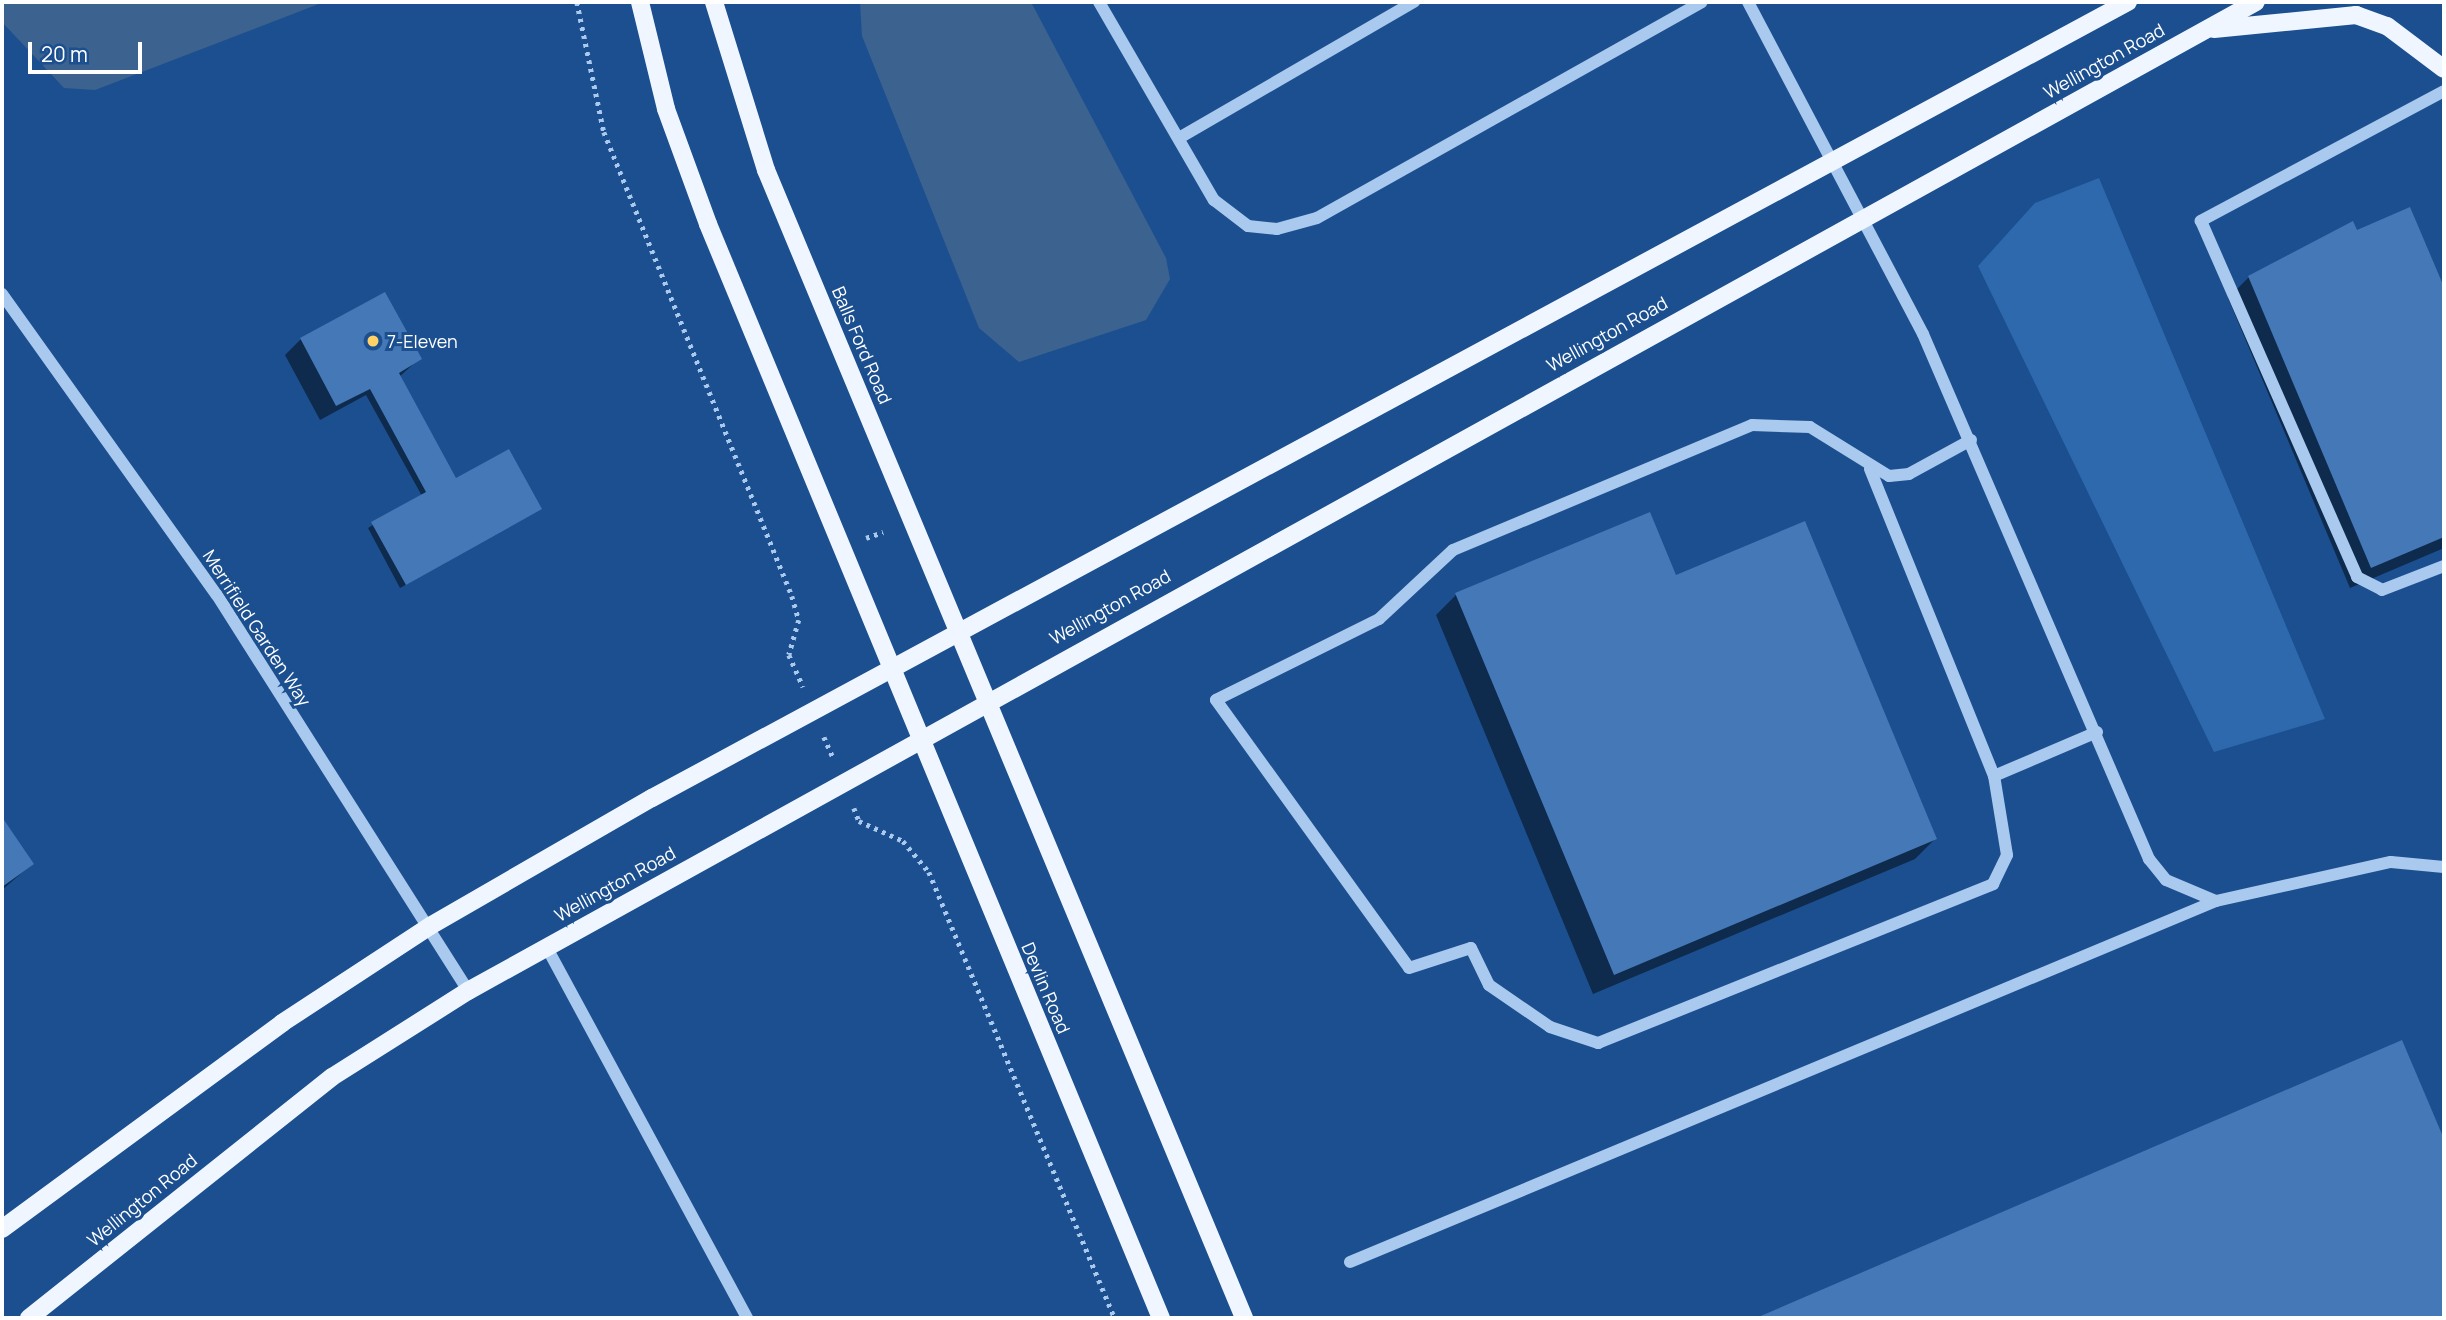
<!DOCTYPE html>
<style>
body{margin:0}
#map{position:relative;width:2446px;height:1320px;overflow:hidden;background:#1b4f8f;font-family:Manrope,sans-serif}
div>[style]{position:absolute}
.green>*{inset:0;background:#2e69ad}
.water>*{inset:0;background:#3c6290}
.shadow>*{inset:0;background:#0007}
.building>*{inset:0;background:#4478b7}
.path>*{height:4.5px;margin-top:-2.25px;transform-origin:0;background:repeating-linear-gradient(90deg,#a9c9ee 0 3.5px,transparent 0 8.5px)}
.minor>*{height:12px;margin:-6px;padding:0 6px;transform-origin:6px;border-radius:6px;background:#a9c9ee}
.major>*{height:18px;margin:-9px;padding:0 9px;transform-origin:9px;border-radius:9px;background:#f0f6ff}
.dots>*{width:19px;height:19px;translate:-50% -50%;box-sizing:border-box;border:4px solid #1b4f8f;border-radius:50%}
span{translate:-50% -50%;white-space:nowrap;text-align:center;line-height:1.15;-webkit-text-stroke:6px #1b4f8f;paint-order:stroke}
.street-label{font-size:18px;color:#fff}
.poi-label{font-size:18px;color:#fff}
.left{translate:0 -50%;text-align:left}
.frame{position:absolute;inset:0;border:4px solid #fff;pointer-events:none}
.scale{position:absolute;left:28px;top:42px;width:114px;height:32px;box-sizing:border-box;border:4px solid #fff;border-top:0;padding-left:9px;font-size:21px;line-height:24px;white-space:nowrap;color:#fff;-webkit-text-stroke:5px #1b4f8f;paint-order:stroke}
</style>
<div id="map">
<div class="green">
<div style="clip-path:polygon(2099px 178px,2325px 719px,2214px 752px,1978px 266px,2035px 203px)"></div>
</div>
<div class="water">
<div style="clip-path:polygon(2px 2px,324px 2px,95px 90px,64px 88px,2px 22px)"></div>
<div style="clip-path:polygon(860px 2px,1031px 2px,1166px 258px,1170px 279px,1146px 320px,1019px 362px,979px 328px,862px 36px)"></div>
</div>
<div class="shadow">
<div style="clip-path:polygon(2410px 209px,2444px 292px,2444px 548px,2350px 588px,2228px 298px,2249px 277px)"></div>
<div style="clip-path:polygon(385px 294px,419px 359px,399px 377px,455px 480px,540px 509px,400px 588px,368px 528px,422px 496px,366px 395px,320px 420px,285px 355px,301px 339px)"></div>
<div style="clip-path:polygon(1675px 578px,1935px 839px,1915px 859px,1593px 994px,1436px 615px,1456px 595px)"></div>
<div style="clip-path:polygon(2px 820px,32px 864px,2px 890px)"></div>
<div style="clip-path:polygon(2401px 1042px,2444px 1143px,2444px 1318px,1760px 1318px)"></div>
</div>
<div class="building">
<div style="clip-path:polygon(2410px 207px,2444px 287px,2444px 537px,2371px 568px,2248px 276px,2353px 221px,2357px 230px)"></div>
<div style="clip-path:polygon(385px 292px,422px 359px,399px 373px,456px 478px,509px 449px,542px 509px,406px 585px,371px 522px,426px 492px,370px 389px,336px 406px,300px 338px)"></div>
<div style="clip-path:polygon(1650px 512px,1676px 575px,1805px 521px,1937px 839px,1614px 975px,1455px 593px)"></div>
<div style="clip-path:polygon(2px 817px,34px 864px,2px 887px)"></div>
<div style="clip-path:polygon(2402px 1040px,2444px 1139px,2444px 1318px,1756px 1318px)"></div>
</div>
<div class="path">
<div style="left:577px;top:2px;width:133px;rotate:78.3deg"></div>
<div style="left:604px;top:132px;width:501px;rotate:67.94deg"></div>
<div style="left:792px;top:596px;width:25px;rotate:74deg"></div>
<div style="left:799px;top:620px;width:36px;rotate:106deg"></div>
<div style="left:789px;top:655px;width:35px;rotate:66deg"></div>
<div style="left:866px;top:538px;width:18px;rotate:-19deg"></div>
<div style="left:824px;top:737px;width:22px;rotate:66deg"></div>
<div style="left:854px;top:808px;width:14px;rotate:69deg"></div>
<div style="left:859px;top:821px;width:48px;rotate:24.4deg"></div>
<div style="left:903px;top:841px;width:40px;rotate:50deg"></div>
<div style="left:929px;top:872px;width:483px;rotate:67.4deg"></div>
</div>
<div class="minor">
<div style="left:1099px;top:2px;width:229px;rotate:59.9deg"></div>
<div style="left:1214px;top:200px;width:43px;rotate:37.4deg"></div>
<div style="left:1248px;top:226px;width:29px;rotate:6deg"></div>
<div style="left:1277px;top:229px;width:41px;rotate:-15.4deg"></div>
<div style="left:1317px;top:218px;width:441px;rotate:-29.3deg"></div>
<div style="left:1748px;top:2px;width:375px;rotate:62.2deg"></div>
<div style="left:1923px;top:334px;width:572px;rotate:66.71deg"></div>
<div style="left:2149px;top:859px;width:27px;rotate:51deg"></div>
<div style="left:2166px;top:880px;width:54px;rotate:22.8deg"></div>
<div style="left:2216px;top:901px;width:179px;rotate:-12.6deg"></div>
<div style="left:2391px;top:862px;width:53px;rotate:5.4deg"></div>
<div style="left:2444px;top:91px;width:276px;rotate:151.9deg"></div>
<div style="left:2201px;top:221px;width:389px;rotate:66.3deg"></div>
<div style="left:2357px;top:577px;width:28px;rotate:27deg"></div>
<div style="left:2382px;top:590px;width:66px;rotate:-21.2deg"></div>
<div style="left:1179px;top:138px;width:272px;rotate:-30.1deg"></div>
<div style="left:2px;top:294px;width:370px;rotate:54.5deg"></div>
<div style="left:217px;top:595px;width:469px;rotate:57.6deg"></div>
<div style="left:1971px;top:440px;width:71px;rotate:151.3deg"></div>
<div style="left:1909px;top:474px;width:20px;rotate:174deg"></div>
<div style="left:1889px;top:476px;width:93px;rotate:-148.2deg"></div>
<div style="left:1810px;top:427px;width:58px;rotate:-178deg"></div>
<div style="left:1752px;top:425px;width:324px;rotate:157.3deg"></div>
<div style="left:1453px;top:550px;width:101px;rotate:137deg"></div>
<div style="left:1379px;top:619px;width:182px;rotate:153.6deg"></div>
<div style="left:1216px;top:700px;width:330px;rotate:54.2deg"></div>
<div style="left:1409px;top:968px;width:65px;rotate:-17.9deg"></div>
<div style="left:1471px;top:948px;width:41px;rotate:64.1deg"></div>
<div style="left:1489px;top:985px;width:74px;rotate:34.5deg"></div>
<div style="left:1550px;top:1027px;width:51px;rotate:18.4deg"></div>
<div style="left:1598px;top:1043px;width:426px;rotate:-21.9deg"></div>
<div style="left:1993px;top:884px;width:32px;rotate:-64deg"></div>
<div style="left:2007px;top:855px;width:80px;rotate:-99.3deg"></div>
<div style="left:1870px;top:469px;width:331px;rotate:68deg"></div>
<div style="left:1994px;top:776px;width:112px;rotate:-23.1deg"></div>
<div style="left:546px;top:946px;width:423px;rotate:61.6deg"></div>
<div style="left:1350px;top:1262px;width:938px;rotate:-22.63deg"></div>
</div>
<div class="major">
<div style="left:640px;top:2px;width:110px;rotate:76.3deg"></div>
<div style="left:666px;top:109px;width:122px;rotate:69.9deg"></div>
<div style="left:708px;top:224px;width:1184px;rotate:67.51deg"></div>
<div style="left:714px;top:2px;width:176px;rotate:72.8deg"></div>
<div style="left:766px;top:170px;width:1244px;rotate:67.39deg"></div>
<div style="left:2214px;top:29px;width:143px;rotate:-5.6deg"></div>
<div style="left:2356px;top:15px;width:33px;rotate:20deg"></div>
<div style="left:2387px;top:26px;width:71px;rotate:37deg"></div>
<div style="left:2px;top:1229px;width:348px;rotate:-36.3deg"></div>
<div style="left:282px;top:1023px;width:177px;rotate:-33.2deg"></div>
<div style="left:430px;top:926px;width:256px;rotate:-30deg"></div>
<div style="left:652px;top:798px;width:1677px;rotate:-28.34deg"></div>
<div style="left:29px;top:1318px;width:387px;rotate:-38.5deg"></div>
<div style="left:332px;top:1077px;width:161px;rotate:-32.3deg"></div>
<div style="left:468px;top:991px;width:2043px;rotate:-28.95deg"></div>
</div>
<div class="dots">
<div style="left:373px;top:341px;background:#ffd166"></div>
</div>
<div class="street-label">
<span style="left:2104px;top:61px;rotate:-29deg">Wellington Road</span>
<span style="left:1607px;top:334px;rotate:-29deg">Wellington Road</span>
<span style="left:862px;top:345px;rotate:67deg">Balls Ford Road</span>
<span style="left:1110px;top:607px;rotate:-29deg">Wellington Road</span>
<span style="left:257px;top:628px;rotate:57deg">Merrifield Garden Way</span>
<span style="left:615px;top:884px;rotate:-29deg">Wellington Road</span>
<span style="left:1046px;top:988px;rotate:67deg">Devlin Road</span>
<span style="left:142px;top:1200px;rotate:-39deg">Wellington Road</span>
</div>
<div class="poi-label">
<span class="left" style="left:387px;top:341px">7-Eleven</span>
</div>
<div class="frame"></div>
<div class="scale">20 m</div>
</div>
